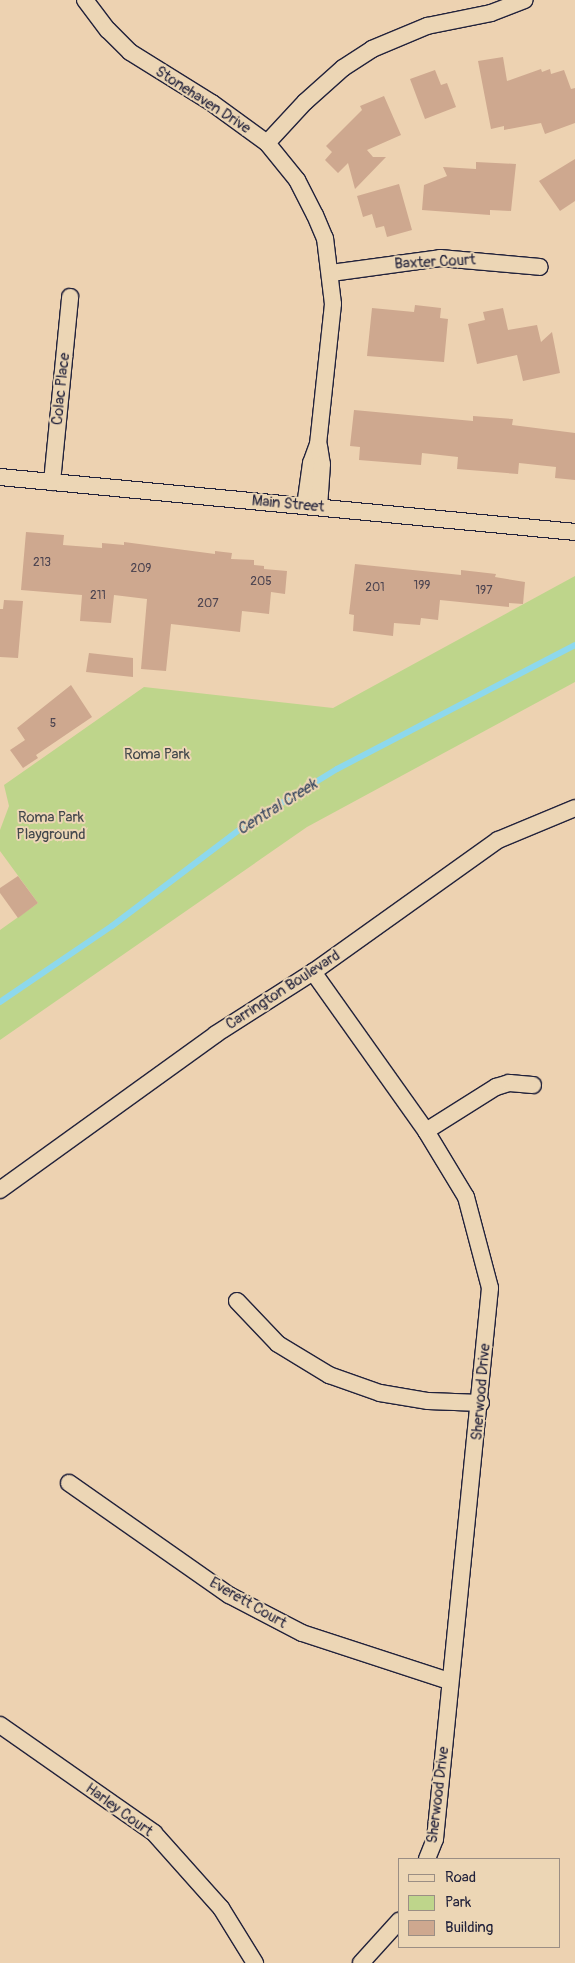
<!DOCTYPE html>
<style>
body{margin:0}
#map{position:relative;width:575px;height:1963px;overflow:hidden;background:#edd2b1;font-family:Pangolin,sans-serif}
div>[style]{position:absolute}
.green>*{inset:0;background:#bed58b}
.stream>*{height:6px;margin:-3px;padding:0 3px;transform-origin:3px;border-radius:3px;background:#8dd8ed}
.building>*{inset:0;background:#cea88f}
.roads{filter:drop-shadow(1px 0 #22223b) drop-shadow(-1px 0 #22223b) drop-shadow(0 1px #22223b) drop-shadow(0 -1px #22223b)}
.minor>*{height:16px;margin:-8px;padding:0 8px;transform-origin:8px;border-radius:8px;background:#ecd6b5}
span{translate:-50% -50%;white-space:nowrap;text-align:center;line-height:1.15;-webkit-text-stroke:4px #ecd6b5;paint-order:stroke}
.number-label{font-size:12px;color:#4d4450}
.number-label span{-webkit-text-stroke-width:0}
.street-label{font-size:15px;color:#22223b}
.park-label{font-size:15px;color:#41464b}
.water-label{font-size:16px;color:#37465f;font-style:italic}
.legend{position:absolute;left:398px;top:1858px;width:162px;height:90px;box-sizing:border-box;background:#ecd6b5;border:1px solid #9b8e84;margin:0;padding:6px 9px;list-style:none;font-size:15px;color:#22223b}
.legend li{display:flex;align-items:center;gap:10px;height:25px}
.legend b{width:25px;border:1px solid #9b8e84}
</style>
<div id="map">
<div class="green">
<div style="clip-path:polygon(575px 576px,575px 682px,307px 827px,0 1040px,0 930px,38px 903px,0 851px,0 830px,9px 806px,4px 785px,144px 687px,333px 708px)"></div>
</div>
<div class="stream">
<div style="left:0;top:1002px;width:135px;rotate:-34.2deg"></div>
<div style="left:112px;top:926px;width:166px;rotate:-37.1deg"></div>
<div style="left:244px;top:826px;width:109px;rotate:-31.5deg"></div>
<div style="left:337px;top:769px;width:268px;rotate:-27.5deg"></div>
</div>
<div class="building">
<div style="clip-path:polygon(503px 57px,507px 81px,541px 69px,542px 72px,550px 69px,551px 74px,564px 70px,571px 89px,575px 88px,575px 123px,545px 134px,541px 123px,504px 130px,504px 126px,491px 129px,478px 61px)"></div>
<div style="clip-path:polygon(435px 70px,441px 85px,447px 83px,456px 107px,425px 119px,410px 79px)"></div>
<div style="clip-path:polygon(384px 96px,401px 135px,367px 150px,373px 157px,386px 157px,355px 189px,348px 163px,338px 173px,325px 160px,332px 152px,326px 146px,362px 110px,360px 106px)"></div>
<div style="clip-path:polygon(575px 159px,575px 201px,560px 211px,539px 181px)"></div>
<div style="clip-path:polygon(476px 162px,516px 164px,511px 211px,490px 210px,490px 215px,422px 210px,424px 185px,447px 176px,443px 167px,476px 169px)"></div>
<div style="clip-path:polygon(399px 184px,412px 230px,387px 237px,384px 226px,376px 228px,372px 214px,363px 217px,357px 196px)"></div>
<div style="clip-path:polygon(415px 305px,441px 308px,440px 318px,448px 319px,444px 362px,367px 356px,372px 308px,414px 312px)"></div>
<div style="clip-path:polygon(503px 308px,508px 330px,537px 325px,541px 342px,552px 332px,560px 373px,523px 381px,517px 355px,477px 364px,468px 324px,485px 320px,483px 312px)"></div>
<div style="clip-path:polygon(354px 410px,473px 421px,473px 416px,513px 419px,512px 425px,575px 433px,575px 480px,555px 478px,556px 467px,519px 463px,518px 474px,457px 469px,458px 457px,422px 453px,421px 465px,359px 460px,360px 447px,350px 446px)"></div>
<div style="clip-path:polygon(26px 532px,64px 535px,63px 545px,102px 548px,102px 543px,124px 545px,124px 542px,215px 554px,215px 551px,232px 553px,231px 559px,254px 560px,254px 565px,264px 566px,264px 569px,287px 571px,285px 594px,271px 592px,269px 614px,242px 611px,240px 632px,171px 624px,166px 671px,141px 669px,147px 599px,114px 595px,111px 623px,80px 621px,82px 595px,21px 590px)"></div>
<div style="clip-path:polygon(355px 564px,461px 575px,461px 570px,496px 574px,495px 577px,525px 582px,523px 604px,509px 603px,509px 607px,440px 600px,438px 620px,421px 618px,420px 625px,394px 623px,393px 636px,353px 631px,354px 615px,349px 614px)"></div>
<div style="clip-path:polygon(4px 600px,23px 601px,18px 658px,0 657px,0 609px,3px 609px)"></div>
<div style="clip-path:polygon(89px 653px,133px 658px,133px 677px,86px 672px)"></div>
<div style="clip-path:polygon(71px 685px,92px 717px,36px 755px,38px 758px,23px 768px,10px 750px,25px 740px,17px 728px)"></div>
<div style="clip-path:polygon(18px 876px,38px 903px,18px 918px,0 893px,0 888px)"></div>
</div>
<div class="roads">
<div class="minor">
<div style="left:85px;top:0;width:38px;rotate:53deg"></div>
<div style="left:108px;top:30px;width:31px;rotate:45deg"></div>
<div style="left:130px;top:52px;width:97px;rotate:31.9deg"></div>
<div style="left:212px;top:103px;width:68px;rotate:36deg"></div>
<div style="left:267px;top:143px;width:48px;rotate:51deg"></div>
<div style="left:297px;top:180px;width:39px;rotate:63deg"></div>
<div style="left:315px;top:215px;width:25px;rotate:67deg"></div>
<div style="left:325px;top:238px;width:66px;rotate:83.1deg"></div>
<div style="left:333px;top:304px;width:141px;rotate:96.1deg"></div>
<div style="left:318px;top:444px;width:20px;rotate:110deg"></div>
<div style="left:311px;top:463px;width:43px;rotate:97.9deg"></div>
<div style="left:267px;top:143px;width:56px;rotate:-47.2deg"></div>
<div style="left:305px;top:102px;width:51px;rotate:-41.8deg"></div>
<div style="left:343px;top:68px;width:35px;rotate:-33deg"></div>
<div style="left:372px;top:49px;width:60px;rotate:-22.7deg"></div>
<div style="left:427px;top:26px;width:65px;rotate:-11.5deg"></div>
<div style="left:491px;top:13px;width:36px;rotate:-21deg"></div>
<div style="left:331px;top:273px;width:110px;rotate:-7.8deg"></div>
<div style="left:440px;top:258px;width:100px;rotate:5.1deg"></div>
<div style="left:319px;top:446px;width:18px;rotate:81deg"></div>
<div style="left:322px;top:464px;width:43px;rotate:94deg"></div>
<div style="left:0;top:477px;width:578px;rotate:5.46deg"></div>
<div style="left:52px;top:482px;width:186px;rotate:-84.4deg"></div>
<div style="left:313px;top:972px;width:195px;rotate:54.6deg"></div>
<div style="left:426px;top:1131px;width:77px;rotate:58.8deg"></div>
<div style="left:466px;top:1197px;width:94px;rotate:75.2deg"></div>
<div style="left:490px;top:1288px;width:554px;rotate:95.7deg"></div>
<div style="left:435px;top:1839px;width:22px;rotate:112deg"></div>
<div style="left:426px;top:1131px;width:83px;rotate:-32.2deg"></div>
<div style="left:496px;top:1087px;width:14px;rotate:-17deg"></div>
<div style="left:509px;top:1083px;width:24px;rotate:5deg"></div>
<div style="left:0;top:1190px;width:266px;rotate:-35.8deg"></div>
<div style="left:216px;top:1034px;width:115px;rotate:-32.6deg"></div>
<div style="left:313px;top:972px;width:227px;rotate:-35.5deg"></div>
<div style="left:498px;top:840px;width:83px;rotate:-22.6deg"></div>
<div style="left:237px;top:1301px;width:59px;rotate:46.4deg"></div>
<div style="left:278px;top:1344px;width:60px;rotate:31.3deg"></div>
<div style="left:329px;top:1375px;width:54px;rotate:19.4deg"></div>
<div style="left:380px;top:1393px;width:49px;rotate:9.5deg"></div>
<div style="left:428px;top:1401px;width:53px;rotate:2.2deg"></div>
<div style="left:69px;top:1483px;width:195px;rotate:35deg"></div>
<div style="left:229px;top:1595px;width:82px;rotate:27.5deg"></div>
<div style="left:302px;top:1633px;width:155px;rotate:18.1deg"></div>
<div style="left:0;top:1725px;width:188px;rotate:35deg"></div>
<div style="left:154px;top:1833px;width:101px;rotate:48.2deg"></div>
<div style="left:221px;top:1908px;width:65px;rotate:58.3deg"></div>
<div style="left:361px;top:1963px;width:57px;rotate:-47.9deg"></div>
</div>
</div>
<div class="number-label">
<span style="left:42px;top:563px">213</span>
<span style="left:141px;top:569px">209</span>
<span style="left:261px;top:582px">205</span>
<span style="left:422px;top:586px">199</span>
<span style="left:375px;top:588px">201</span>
<span style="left:484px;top:591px">197</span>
<span style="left:98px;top:596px">211</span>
<span style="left:208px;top:604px">207</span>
<span style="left:53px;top:724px">5</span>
</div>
<div class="street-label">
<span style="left:203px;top:100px;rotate:33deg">Stonehaven Drive</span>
<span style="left:435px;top:262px;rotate:-3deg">Baxter Court</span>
<span style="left:61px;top:389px;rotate:-84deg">Colac Place</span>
<span style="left:288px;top:504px;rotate:5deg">Main Street</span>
<span style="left:283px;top:990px;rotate:-33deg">Carrington Boulevard</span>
<span style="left:481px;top:1392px;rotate:-85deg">Sherwood Drive</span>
<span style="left:248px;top:1603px;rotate:30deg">Everett Court</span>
<span style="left:438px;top:1795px;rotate:-83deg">Sherwood Drive</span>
<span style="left:119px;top:1810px;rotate:36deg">Harley Court</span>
</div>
<div class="park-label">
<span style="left:157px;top:755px">Roma Park</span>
<span style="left:51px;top:826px">Roma Park<br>Playground</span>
</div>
<div class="water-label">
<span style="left:277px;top:807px;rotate:-32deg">Central Creek</span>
</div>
<ul class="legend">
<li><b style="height:6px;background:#ecd6b5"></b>Road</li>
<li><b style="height:14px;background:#bed58b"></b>Park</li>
<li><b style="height:14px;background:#cea88f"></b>Building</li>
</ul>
</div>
